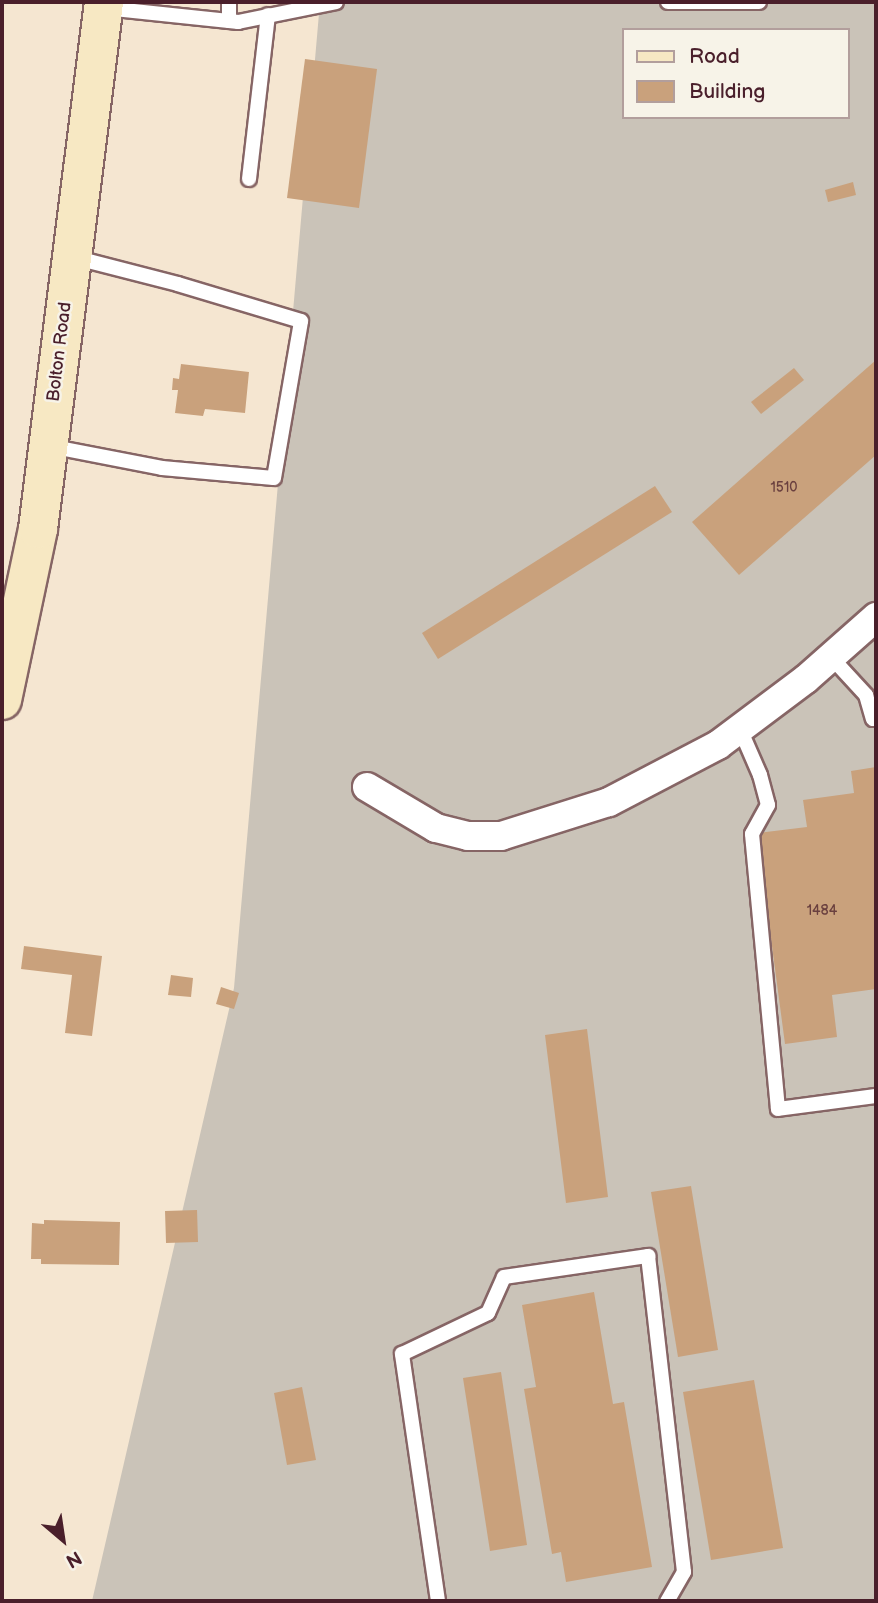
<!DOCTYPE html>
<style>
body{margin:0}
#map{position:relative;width:878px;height:1603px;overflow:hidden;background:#f5e6d1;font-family:"Balsamiq Sans",sans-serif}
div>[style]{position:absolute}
.industrial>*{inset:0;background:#cac3b8}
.building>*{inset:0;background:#c9a17c}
.roads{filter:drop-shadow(2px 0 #866565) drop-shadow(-2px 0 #866565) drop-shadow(0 2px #866565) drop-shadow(0 -2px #866565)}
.lane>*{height:14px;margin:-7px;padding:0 7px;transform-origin:7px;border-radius:7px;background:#fff}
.street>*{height:28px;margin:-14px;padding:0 14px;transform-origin:14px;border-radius:14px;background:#fff}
.secondary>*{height:38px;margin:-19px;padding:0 19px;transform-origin:19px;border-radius:19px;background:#f7e8c3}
span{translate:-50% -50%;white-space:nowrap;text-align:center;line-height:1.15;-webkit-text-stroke:5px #f7f3e8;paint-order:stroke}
.number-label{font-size:14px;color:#6a403f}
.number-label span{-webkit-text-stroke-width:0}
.street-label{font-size:18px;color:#4a1f2b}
.frame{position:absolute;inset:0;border:4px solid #4a1f2b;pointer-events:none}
.legend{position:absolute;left:622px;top:28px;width:228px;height:91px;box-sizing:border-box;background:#f7f3e8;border:2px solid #b29e9c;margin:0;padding:9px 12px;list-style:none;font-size:21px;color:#4a1f2b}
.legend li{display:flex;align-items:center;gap:14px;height:35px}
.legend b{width:35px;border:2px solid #b29e9c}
.north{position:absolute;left:28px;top:1505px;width:70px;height:70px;-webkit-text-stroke:5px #f7f3e8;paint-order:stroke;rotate:151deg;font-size:19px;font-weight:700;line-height:28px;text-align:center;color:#4a1f2b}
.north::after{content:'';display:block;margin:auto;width:24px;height:32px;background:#4a1f2b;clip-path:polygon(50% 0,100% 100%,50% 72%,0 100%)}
</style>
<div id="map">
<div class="industrial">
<div style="clip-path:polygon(evenodd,320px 2px,876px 2px,876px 1601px,92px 1601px,234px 988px,320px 2px,624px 30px,848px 30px,848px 117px,624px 117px,624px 30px)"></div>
</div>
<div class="building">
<div style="clip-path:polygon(305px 59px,377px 69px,359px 208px,287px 198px)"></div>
<div style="clip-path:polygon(853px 182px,856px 195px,828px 202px,825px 190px)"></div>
<div style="clip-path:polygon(876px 360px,876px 455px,739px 575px,692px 522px)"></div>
<div style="clip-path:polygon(181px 364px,249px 372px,245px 413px,205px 409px,203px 416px,175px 413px,178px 390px,172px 390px,173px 378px,179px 379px)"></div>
<div style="clip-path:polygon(794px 368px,804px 380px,761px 414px,751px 402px)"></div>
<div style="clip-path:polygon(655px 486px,672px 512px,438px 659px,422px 633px)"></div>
<div style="clip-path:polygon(876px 767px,876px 989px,832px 995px,837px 1037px,785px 1044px,757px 833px,807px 827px,803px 800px,854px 793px,851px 771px)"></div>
<div style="clip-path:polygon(24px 946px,102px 956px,92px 1036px,65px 1033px,72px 975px,21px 969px)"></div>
<div style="clip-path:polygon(171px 975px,193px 978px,191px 997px,168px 995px)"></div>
<div style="clip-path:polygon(221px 987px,239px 993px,234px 1009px,216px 1004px)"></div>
<div style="clip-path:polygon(587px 1029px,608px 1197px,566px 1203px,545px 1035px)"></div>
<div style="clip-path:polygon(691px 1186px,718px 1350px,678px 1357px,651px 1192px)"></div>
<div style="clip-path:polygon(197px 1210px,198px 1242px,166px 1243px,165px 1211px)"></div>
<div style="clip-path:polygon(44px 1220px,120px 1222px,119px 1265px,41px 1264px,41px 1259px,31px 1259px,32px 1223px,44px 1224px)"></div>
<div style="clip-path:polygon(594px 1292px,613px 1404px,624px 1402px,652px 1567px,566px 1582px,561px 1552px,552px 1554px,524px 1389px,536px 1387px,522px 1305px)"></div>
<div style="clip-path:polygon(501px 1372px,527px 1545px,490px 1551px,463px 1378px)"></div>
<div style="clip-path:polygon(754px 1380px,783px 1548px,711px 1560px,683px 1392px)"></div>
<div style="clip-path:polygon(302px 1387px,316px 1460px,287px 1465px,274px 1393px)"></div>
</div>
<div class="roads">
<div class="lane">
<div style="left:668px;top:2px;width:91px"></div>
<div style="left:105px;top:8px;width:134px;rotate:6deg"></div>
<div style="left:238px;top:22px;width:100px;rotate:-11.5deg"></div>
<div style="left:229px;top:21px;width:19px;rotate:-90deg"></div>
<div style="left:249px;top:179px;width:165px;rotate:-83.4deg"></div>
<div style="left:49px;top:446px;width:115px;rotate:11deg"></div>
<div style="left:162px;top:468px;width:112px;rotate:5.1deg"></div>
<div style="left:274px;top:478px;width:159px;rotate:-80.2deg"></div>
<div style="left:301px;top:321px;width:128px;rotate:-163.3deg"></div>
<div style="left:178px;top:284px;width:108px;rotate:-165.6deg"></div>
<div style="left:831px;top:657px;width:52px;rotate:47.4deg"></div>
<div style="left:866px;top:695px;width:25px;rotate:74deg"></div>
<div style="left:740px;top:729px;width:50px;rotate:66.5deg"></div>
<div style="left:760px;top:775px;width:31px;rotate:75deg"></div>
<div style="left:768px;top:805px;width:33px;rotate:119deg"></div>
<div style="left:752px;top:834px;width:276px;rotate:84.6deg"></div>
<div style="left:778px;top:1109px;width:99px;rotate:-7.6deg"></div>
<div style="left:438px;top:1601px;width:250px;rotate:-98.3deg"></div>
<div style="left:402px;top:1354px;width:95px;rotate:-25.5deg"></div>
<div style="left:488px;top:1313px;width:39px;rotate:-66deg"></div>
<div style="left:504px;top:1277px;width:146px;rotate:-8.3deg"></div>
<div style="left:648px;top:1256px;width:318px;rotate:83.5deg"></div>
<div style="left:684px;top:1572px;width:34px;rotate:120deg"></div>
</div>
<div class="street">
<div style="left:367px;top:787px;width:80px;rotate:30.7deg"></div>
<div style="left:436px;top:828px;width:33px;rotate:14deg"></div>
<div style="left:468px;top:836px;width:33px"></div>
<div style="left:501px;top:836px;width:113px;rotate:-17.5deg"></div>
<div style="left:609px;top:802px;width:123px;rotate:-27.6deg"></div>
<div style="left:718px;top:745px;width:110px;rotate:-36.9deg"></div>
<div style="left:806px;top:679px;width:94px;rotate:-41.5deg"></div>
</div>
<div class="secondary">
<div style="left:2px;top:700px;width:175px;rotate:-78.1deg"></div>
<div style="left:38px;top:529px;width:531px;rotate:-82.86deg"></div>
</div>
</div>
<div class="number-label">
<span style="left:784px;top:488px">1510</span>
<span style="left:822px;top:911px">1484</span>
</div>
<div class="street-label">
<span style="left:60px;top:352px;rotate:-83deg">Bolton Road</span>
</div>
<div class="frame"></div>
<ul class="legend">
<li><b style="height:9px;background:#f7e8c3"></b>Road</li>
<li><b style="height:19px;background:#c9a17c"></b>Building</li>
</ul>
<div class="north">N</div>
</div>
